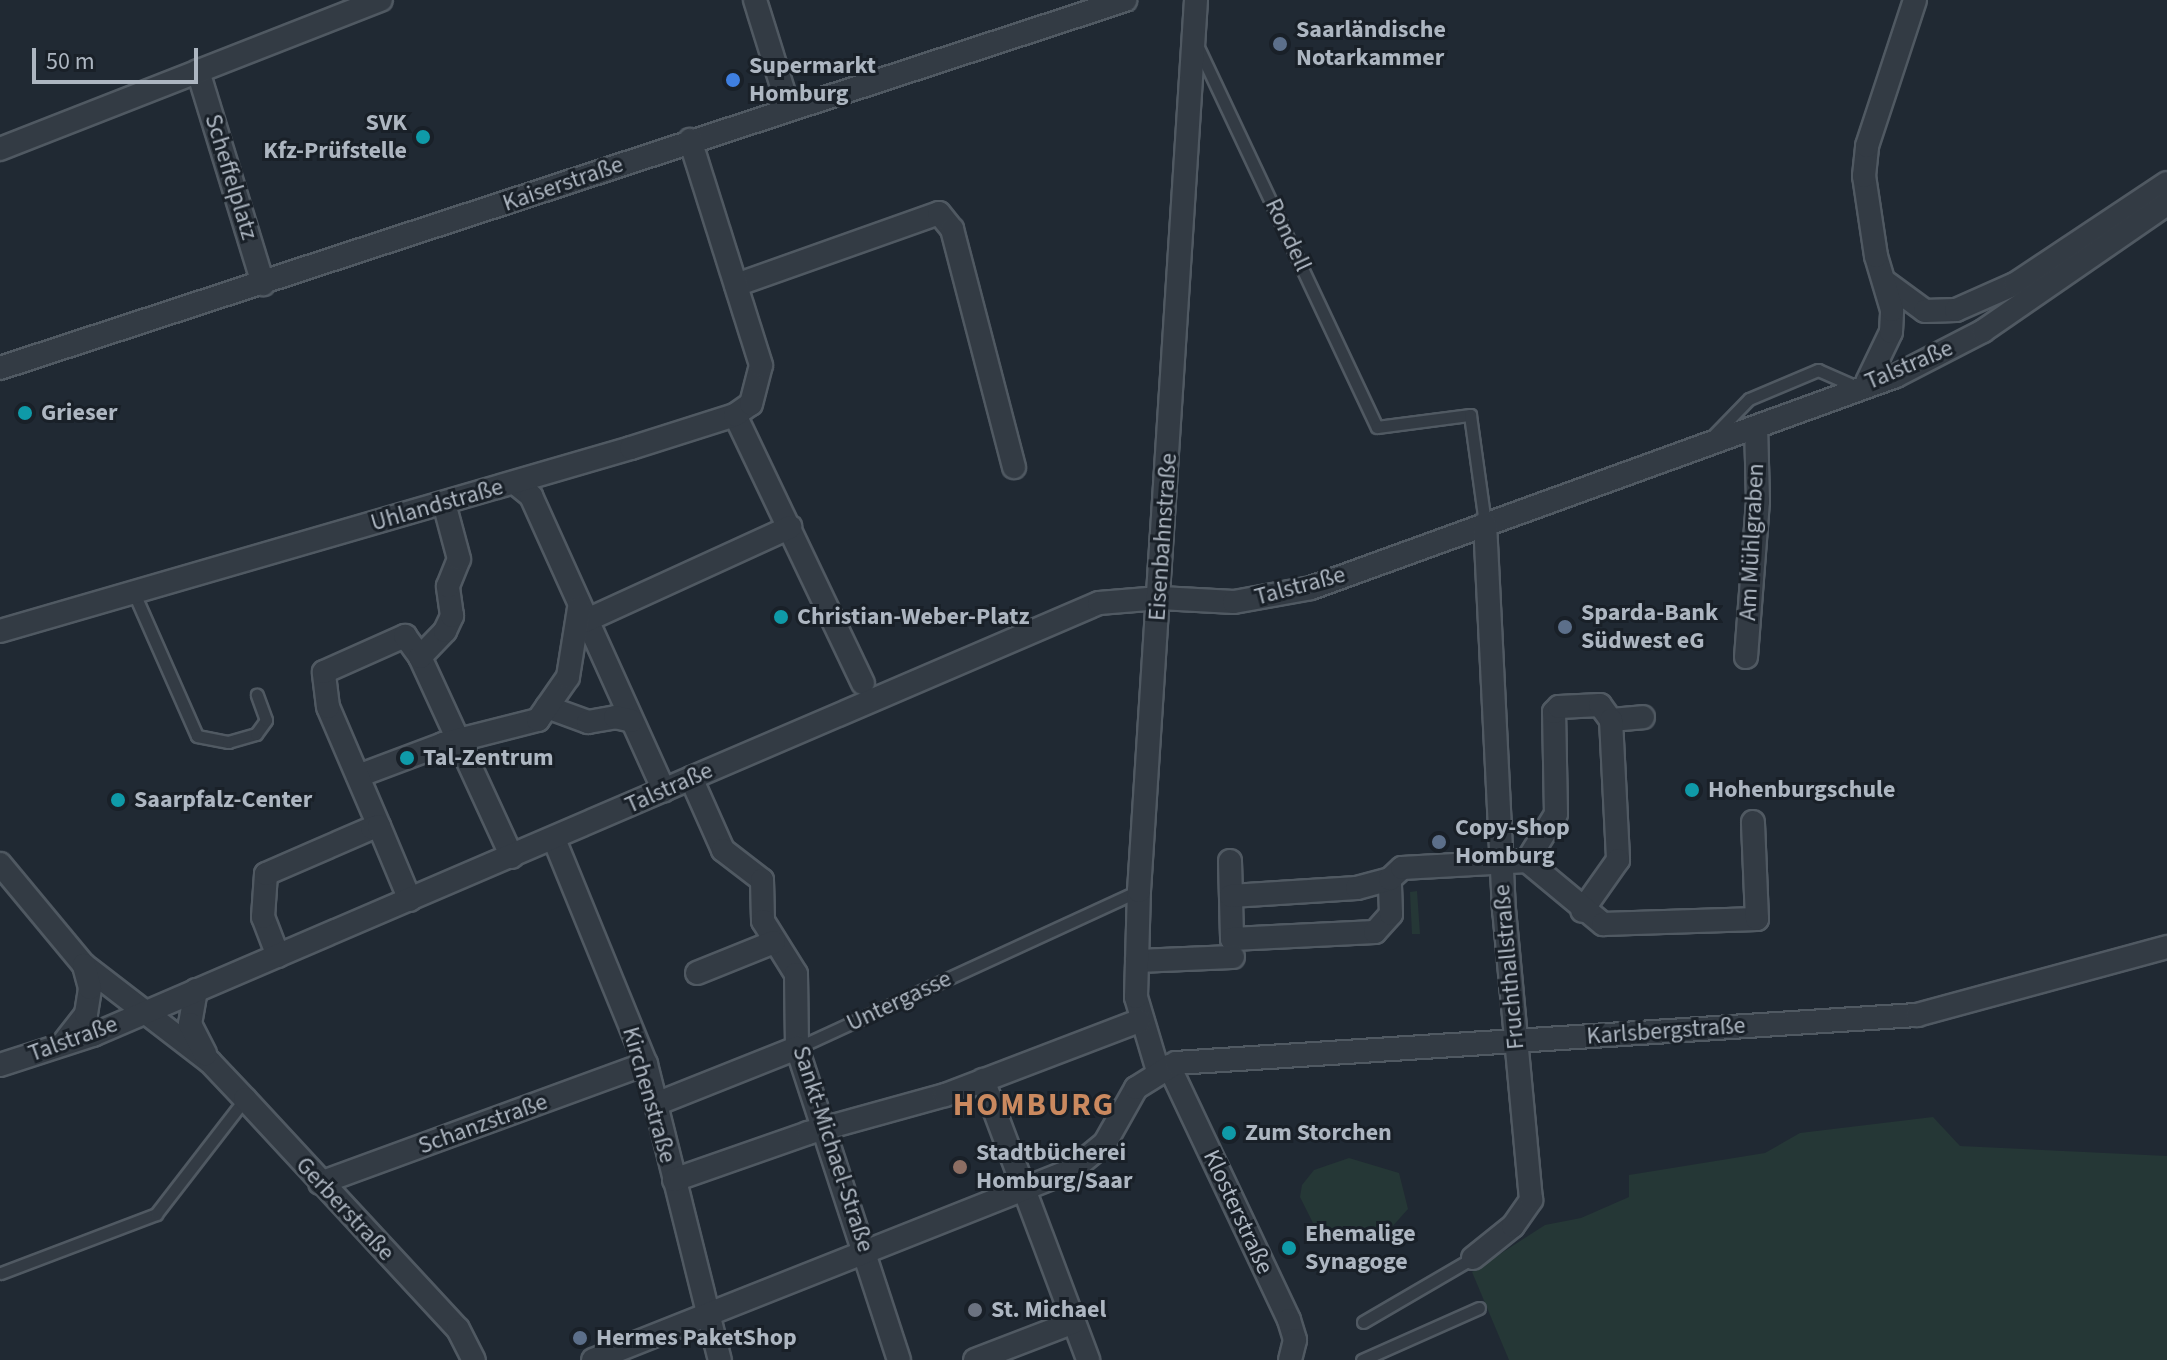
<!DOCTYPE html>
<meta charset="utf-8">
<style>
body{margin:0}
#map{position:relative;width:2167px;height:1360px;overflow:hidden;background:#202933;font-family:"Source Sans 3",sans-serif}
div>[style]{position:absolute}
.green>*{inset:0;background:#253736}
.roads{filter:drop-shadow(2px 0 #505962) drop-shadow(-2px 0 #505962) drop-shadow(0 2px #505962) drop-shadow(0 -2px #505962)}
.lane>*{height:11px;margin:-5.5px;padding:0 5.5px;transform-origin:5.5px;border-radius:5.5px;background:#333b44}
.street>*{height:22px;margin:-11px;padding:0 11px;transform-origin:11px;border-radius:11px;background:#333b44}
.dots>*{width:22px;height:22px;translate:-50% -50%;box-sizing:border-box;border:4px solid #192028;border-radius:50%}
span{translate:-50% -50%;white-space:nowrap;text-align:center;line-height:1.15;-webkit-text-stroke:6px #192028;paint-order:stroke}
.poi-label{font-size:24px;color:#adb6c1;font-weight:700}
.left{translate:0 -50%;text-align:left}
.right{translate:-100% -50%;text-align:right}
.street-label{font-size:24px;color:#adb6c1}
.district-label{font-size:32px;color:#ca895f;font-weight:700;letter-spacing:2px}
.scale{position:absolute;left:32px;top:48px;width:166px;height:36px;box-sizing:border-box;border:4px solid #adb6c1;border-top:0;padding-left:10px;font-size:24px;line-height:28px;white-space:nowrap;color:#adb6c1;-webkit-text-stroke:6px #192028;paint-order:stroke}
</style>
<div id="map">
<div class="green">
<div style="clip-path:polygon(1417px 891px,1420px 934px,1412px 934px,1410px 892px)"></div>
<div style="clip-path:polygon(1933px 1117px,1960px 1146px,2167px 1156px,2167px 1360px,1509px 1360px,1472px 1272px,1545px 1225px,1581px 1218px,1629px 1197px,1629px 1175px,1765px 1153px,1800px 1133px)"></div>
<div style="clip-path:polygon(1349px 1158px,1399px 1173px,1408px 1209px,1391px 1228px,1349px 1241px,1321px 1239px,1300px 1197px,1302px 1185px,1314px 1170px)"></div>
</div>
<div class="roads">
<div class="lane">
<div style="left:1197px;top:45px;width:422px;rotate:64.8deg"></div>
<div style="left:1377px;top:427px;width:94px;rotate:-7.4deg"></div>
<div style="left:1470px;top:415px;width:109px;rotate:82.1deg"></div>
<div style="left:1712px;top:437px;width:53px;rotate:-45.8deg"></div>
<div style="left:1749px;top:399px;width:75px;rotate:-22.8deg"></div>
<div style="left:1818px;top:370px;width:43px;rotate:23.6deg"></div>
<div style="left:133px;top:591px;width:158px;rotate:66.2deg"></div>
<div style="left:197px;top:736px;width:32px;rotate:11deg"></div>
<div style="left:228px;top:742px;width:29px;rotate:-16deg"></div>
<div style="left:256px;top:734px;width:17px;rotate:-54deg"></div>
<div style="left:266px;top:720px;width:27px;rotate:-110deg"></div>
<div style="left:797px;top:1048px;width:376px;rotate:-24.7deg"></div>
<div style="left:1px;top:1273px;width:166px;rotate:-20.8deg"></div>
<div style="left:156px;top:1214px;width:145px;rotate:-52.3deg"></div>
<div style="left:1363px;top:1322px;width:127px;rotate:-30.2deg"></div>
<div style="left:1362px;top:1360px;width:128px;rotate:-24deg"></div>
</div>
<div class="street">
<div style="left:755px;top:0;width:114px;rotate:72.7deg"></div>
<div style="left:198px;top:71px;width:223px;rotate:73deg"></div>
<div style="left:0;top:149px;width:409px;rotate:-21.4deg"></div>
<div style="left:1887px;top:283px;width:47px;rotate:36.4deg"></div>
<div style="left:1925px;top:311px;width:31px;rotate:-2deg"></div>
<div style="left:1956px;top:310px;width:64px;rotate:-23.8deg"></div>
<div style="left:2015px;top:284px;width:182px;rotate:-33.6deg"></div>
<div style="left:736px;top:285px;width:215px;rotate:-19.5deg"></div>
<div style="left:939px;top:213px;width:21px;rotate:51deg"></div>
<div style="left:952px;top:229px;width:246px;rotate:75.4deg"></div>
<div style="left:0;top:368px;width:1184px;rotate:-18.11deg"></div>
<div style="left:1867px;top:382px;width:55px;rotate:-64.4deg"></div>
<div style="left:1891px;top:332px;width:22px;rotate:-87deg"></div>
<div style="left:1892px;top:310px;width:56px;rotate:-106.5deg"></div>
<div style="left:1876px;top:256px;width:81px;rotate:-98.5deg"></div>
<div style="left:1864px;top:176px;width:30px;rotate:-84deg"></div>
<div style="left:1867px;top:146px;width:154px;rotate:-71.8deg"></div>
<div style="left:735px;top:415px;width:297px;rotate:64.5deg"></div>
<div style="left:515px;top:483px;width:21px;rotate:39deg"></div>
<div style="left:531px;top:496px;width:323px;rotate:65.7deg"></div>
<div style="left:585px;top:621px;width:226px;rotate:-24.6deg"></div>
<div style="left:0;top:631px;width:657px;rotate:-16.17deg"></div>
<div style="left:631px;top:448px;width:109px;rotate:-17.6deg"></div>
<div style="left:735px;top:415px;width:19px;rotate:-35deg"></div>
<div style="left:751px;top:404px;width:40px;rotate:-75.6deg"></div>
<div style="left:761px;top:365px;width:236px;rotate:-107.5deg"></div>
<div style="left:420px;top:657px;width:220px;rotate:65.3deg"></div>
<div style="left:1746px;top:657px;width:156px;rotate:-85.6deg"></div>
<div style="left:1758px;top:501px;width:74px;rotate:-91.5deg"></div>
<div style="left:547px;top:707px;width:44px;rotate:20.1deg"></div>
<div style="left:588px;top:722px;width:27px;rotate:-10deg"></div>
<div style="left:615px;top:717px;width:17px;rotate:13deg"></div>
<div style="left:1611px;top:720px;width:32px;rotate:-5deg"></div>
<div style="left:358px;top:776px;width:91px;rotate:-20.6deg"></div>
<div style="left:443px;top:744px;width:98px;rotate:-14.2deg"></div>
<div style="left:538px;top:720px;width:52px;rotate:-55.1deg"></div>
<div style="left:568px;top:677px;width:70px;rotate:-80.9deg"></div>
<div style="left:691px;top:778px;width:79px;rotate:66deg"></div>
<div style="left:723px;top:850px;width:49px;rotate:37.6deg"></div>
<div style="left:762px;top:880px;width:41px;rotate:88.6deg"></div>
<div style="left:763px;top:921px;width:62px;rotate:58.1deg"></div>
<div style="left:796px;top:974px;width:74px;rotate:89.2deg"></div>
<div style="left:797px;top:1048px;width:328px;rotate:71.9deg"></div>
<div style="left:379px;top:826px;width:129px;rotate:-113.2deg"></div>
<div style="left:328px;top:707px;width:35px;rotate:-97deg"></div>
<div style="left:324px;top:672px;width:89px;rotate:-24deg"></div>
<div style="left:405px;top:636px;width:26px;rotate:54deg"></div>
<div style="left:420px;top:657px;width:36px;rotate:-46deg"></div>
<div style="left:445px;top:631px;width:17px;rotate:-65deg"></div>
<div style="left:452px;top:616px;width:30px;rotate:-98deg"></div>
<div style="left:448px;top:586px;width:29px;rotate:-68deg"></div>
<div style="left:459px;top:559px;width:58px;rotate:-105deg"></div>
<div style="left:554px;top:839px;width:243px;rotate:67.8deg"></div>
<div style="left:646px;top:1064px;width:305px;rotate:76deg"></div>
<div style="left:1230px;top:861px;width:78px;rotate:88.5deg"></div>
<div style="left:1232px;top:939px;width:143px;rotate:-2.8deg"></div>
<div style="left:1375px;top:932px;width:24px;rotate:-48deg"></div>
<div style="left:1391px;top:914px;width:35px;rotate:-92deg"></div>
<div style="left:1527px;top:861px;width:55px;rotate:-58.3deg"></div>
<div style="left:1556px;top:814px;width:102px;rotate:-91.1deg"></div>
<div style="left:1554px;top:712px;width:7px;rotate:-45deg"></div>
<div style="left:1559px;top:707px;width:41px;rotate:-2.8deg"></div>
<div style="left:1600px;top:705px;width:19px;rotate:54deg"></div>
<div style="left:1611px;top:720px;width:140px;rotate:87.1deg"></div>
<div style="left:1618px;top:860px;width:62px;rotate:125.2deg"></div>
<div style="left:0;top:864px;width:131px;rotate:50.3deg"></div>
<div style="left:84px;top:965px;width:159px;rotate:37.6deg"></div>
<div style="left:210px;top:1062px;width:51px;rotate:46.6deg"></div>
<div style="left:245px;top:1099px;width:313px;rotate:47.2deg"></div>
<div style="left:458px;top:1329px;width:35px;rotate:63deg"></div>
<div style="left:1231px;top:896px;width:126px;rotate:-3.6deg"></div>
<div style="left:1357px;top:888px;width:34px;rotate:-15deg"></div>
<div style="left:1390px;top:879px;width:16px;rotate:-43deg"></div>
<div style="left:1402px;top:868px;width:125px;rotate:-3.2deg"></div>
<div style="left:1527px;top:861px;width:99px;rotate:39.7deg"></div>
<div style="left:1603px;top:924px;width:154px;rotate:-1.9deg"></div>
<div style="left:1757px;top:919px;width:97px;rotate:-92.4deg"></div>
<div style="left:278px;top:956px;width:42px;rotate:-111deg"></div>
<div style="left:263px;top:917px;width:43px;rotate:-86deg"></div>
<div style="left:266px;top:874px;width:116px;rotate:-23.5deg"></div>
<div style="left:372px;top:828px;width:7px;rotate:-16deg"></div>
<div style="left:379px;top:826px;width:80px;rotate:67.3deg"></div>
<div style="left:1137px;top:961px;width:96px;rotate:-2.4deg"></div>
<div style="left:697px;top:973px;width:83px;rotate:-21.9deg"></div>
<div style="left:196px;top:990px;width:35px;rotate:100deg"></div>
<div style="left:190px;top:1024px;width:34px;rotate:63deg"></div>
<div style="left:65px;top:1041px;width:34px;rotate:-52deg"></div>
<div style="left:86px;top:1014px;width:26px;rotate:-81deg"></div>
<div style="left:90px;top:988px;width:24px;rotate:-105deg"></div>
<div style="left:0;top:1065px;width:98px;rotate:-17.9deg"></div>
<div style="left:93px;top:1035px;width:1095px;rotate:-23.24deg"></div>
<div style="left:1099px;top:603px;width:61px;rotate:-4.7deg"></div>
<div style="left:1160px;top:598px;width:74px;rotate:3.1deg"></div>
<div style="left:1234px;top:602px;width:78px;rotate:-10.3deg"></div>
<div style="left:1311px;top:588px;width:622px;rotate:-19.92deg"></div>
<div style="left:1896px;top:376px;width:98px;rotate:-27.3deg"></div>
<div style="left:1983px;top:331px;width:224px;rotate:-34.6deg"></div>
<div style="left:1169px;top:1066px;width:281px;rotate:64.7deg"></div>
<div style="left:1289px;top:1320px;width:21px;rotate:73deg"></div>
<div style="left:1295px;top:1340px;width:21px;rotate:104deg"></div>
<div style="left:1158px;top:1071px;width:77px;rotate:-106.6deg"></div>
<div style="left:1136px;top:997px;width:106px;rotate:-88.4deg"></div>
<div style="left:1139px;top:891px;width:893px;rotate:-86.34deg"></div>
<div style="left:983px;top:1080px;width:299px;rotate:69.4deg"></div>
<div style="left:656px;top:1104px;width:152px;rotate:-21.7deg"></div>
<div style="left:674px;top:1180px;width:142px;rotate:-19.3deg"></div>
<div style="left:808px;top:1133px;width:142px;rotate:-15.5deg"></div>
<div style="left:945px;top:1095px;width:208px;rotate:-20.9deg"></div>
<div style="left:320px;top:1183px;width:347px;rotate:-20.1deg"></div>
<div style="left:1473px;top:1258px;width:51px;rotate:-38.7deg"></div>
<div style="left:1513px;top:1226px;width:32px;rotate:-55deg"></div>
<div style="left:1531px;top:1200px;width:290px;rotate:-95.3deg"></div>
<div style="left:1504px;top:911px;width:388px;rotate:-92.8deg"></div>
<div style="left:593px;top:1360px;width:515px;rotate:-21.64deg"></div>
<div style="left:1072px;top:1170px;width:43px;rotate:-39.3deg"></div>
<div style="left:1105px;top:1143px;width:63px;rotate:-60.6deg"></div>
<div style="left:1136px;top:1088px;width:47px;rotate:-32deg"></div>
<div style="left:1176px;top:1063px;width:743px;rotate:-3.71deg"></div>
<div style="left:1917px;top:1015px;width:259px;rotate:-15.2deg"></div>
<div style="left:975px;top:1360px;width:106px;rotate:-21deg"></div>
</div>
</div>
<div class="dots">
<div style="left:1280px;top:44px;background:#5c6f8a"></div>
<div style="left:733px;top:80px;background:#3f7fe0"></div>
<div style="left:423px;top:137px;background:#0f9aa8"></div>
<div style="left:25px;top:413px;background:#0f9aa8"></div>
<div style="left:781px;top:617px;background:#0f9aa8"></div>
<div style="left:1565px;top:627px;background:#5c6f8a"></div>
<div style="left:407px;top:758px;background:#0f9aa8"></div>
<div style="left:1692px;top:790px;background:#0f9aa8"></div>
<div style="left:118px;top:800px;background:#0f9aa8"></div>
<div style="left:1439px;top:842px;background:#5c6f8a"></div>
<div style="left:1229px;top:1133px;background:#0f9aa8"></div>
<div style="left:960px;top:1167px;background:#8d6e63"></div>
<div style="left:1289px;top:1248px;background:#0f9aa8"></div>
<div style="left:975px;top:1310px;background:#6b7280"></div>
<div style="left:580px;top:1338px;background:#5c6f8a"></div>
</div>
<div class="poi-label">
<span class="left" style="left:1296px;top:44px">Saarländische<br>Notarkammer</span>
<span class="left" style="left:749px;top:80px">Supermarkt<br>Homburg</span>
<span class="right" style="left:407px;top:137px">SVK<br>Kfz-Prüfstelle</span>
<span class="left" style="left:41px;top:413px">Grieser</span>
<span class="left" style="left:1581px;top:627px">Sparda-Bank<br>Südwest eG</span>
<span class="left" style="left:797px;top:617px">Christian-Weber-Platz</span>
<span class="left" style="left:423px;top:758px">Tal-Zentrum</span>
<span class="left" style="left:1708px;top:790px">Hohenburgschule</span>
<span class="left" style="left:134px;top:800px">Saarpfalz-Center</span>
<span class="left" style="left:1455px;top:842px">Copy-Shop<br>Homburg</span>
<span class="left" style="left:1245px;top:1133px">Zum Storchen</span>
<span class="left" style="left:976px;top:1167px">Stadtbücherei<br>Homburg/Saar</span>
<span class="left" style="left:1305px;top:1248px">Ehemalige<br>Synagoge</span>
<span class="left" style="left:991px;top:1310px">St. Michael</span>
<span class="left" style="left:596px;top:1338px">Hermes PaketShop</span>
</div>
<div class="street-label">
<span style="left:231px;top:177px;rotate:73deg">Scheffelplatz</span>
<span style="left:563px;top:184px;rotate:-19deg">Kaiserstraße</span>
<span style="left:1288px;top:235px;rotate:65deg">Rondell</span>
<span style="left:1909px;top:365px;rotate:-23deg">Talstraße</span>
<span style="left:437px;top:505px;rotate:-16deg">Uhlandstraße</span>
<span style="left:1163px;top:537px;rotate:-86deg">Eisenbahnstraße</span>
<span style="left:1752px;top:542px;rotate:-87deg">Am Mühlgraben</span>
<span style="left:1300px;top:586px;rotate:-15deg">Talstraße</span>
<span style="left:669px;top:788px;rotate:-24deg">Talstraße</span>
<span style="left:1509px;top:967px;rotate:-95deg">Fruchthallstraße</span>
<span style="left:899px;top:1001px;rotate:-25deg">Untergasse</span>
<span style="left:1666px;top:1031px;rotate:-4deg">Karlsbergstraße</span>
<span style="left:73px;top:1039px;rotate:-20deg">Talstraße</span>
<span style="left:649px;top:1095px;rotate:74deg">Kirchenstraße</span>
<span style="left:483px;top:1124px;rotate:-20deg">Schanzstraße</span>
<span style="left:833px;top:1149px;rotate:72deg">Sankt-Michael-Straße</span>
<span style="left:345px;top:1209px;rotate:47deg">Gerberstraße</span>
<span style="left:1238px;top:1212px;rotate:65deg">Klosterstraße</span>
</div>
<div class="district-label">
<span style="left:1034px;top:1105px">HOMBURG</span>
</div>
<div class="scale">50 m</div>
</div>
